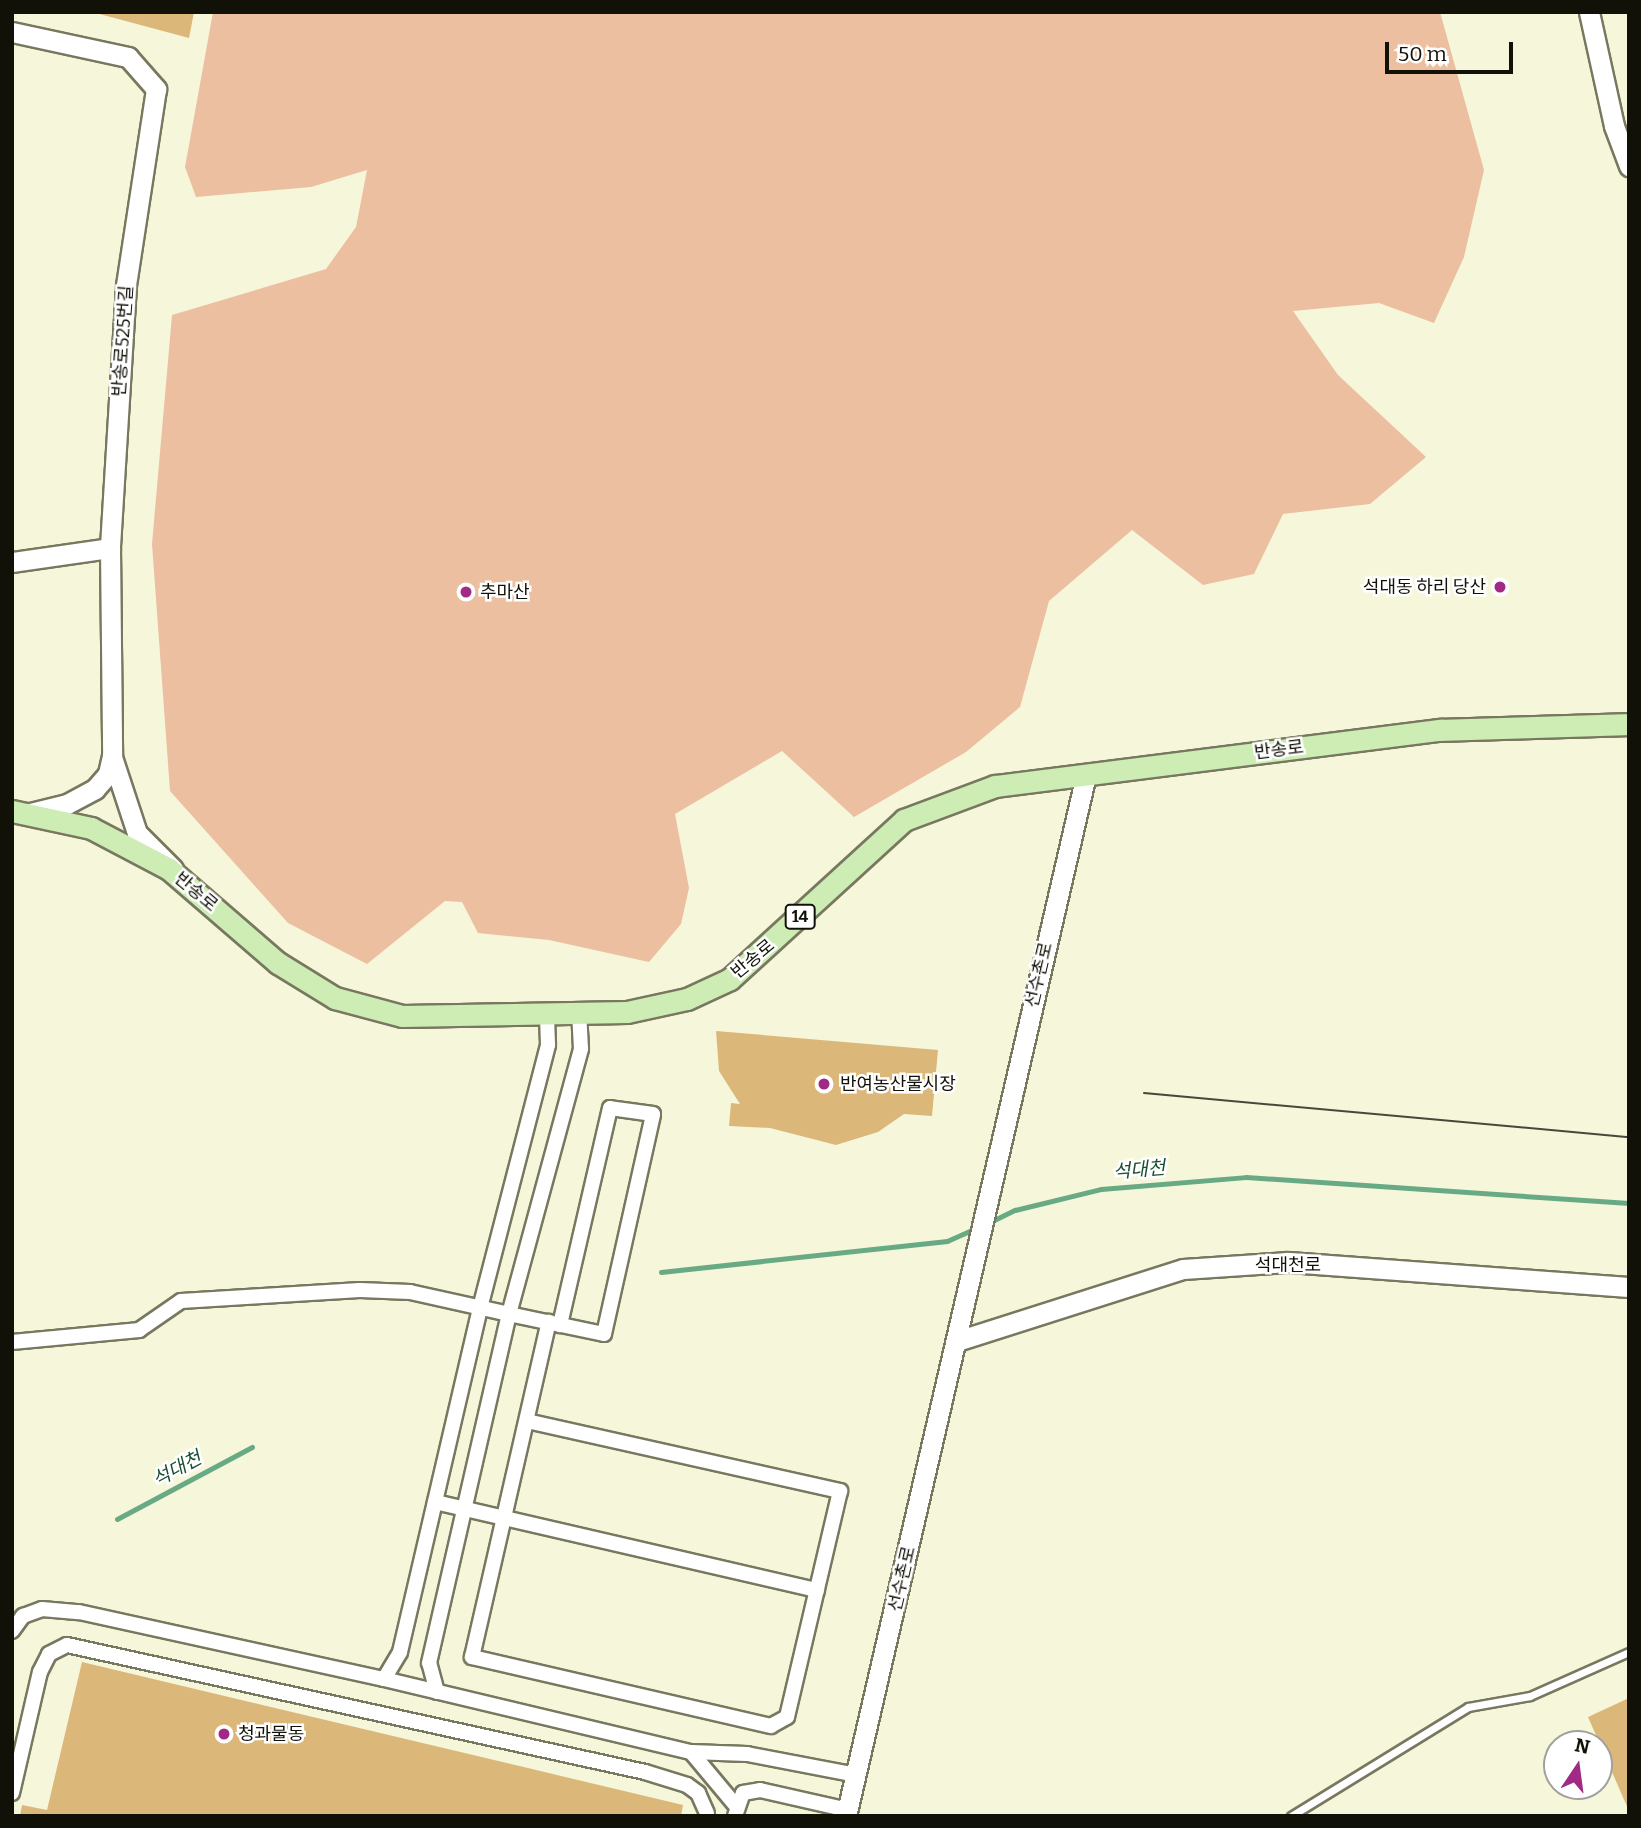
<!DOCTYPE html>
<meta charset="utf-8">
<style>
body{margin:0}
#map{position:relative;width:1641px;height:1828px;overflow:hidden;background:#f6f6da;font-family:Bitter,"Noto Sans KR",serif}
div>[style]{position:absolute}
.green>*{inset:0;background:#ecbfa1}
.stream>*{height:5px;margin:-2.5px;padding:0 2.5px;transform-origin:2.5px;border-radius:2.5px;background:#68aa84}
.building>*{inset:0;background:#dbb87a}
.roads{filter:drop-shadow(2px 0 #787860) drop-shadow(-2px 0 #787860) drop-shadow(0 2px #787860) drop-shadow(0 -2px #787860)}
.lane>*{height:7px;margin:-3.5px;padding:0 3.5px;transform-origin:3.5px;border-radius:3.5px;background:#fff}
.street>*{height:14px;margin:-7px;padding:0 7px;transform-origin:7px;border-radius:7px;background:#fff}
.secondary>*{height:19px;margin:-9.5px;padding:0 9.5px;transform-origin:9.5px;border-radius:9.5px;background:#fff}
.primary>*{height:21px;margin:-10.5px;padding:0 10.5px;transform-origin:10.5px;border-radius:10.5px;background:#ceedb5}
.tram>*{height:2px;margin:-1px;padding:0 1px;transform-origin:1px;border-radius:1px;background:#48473a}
.dots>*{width:19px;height:19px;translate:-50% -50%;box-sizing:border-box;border:4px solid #fff;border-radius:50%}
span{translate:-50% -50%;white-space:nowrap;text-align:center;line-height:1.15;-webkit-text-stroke:5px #fff;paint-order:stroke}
.shield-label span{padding:2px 5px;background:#fff;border:2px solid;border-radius:5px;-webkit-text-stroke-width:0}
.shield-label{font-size:16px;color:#121108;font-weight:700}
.street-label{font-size:18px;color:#121108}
.poi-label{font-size:18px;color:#121108}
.right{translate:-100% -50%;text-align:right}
.left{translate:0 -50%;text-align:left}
.water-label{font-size:19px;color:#1a4e33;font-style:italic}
.frame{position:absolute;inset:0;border:14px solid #121108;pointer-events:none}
.north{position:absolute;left:1543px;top:1730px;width:70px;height:70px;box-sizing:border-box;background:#fff;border:2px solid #a0a09c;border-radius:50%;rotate:13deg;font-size:19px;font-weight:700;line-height:28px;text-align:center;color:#121108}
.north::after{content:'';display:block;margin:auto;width:24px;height:32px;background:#a02a84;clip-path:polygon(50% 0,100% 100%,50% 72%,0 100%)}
.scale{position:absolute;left:1385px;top:42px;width:128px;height:32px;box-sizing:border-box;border:4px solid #121108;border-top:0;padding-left:9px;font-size:21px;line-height:24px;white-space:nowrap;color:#121108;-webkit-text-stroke:5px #fff;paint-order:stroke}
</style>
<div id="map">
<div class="green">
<div style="clip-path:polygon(213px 12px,1440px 12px,1484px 170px,1464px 257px,1434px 323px,1379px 303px,1293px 311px,1338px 375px,1426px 457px,1370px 504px,1283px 514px,1254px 574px,1203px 585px,1132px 530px,1049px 601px,1020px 707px,966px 752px,854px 817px,782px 751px,675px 814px,689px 888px,681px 924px,649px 962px,549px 940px,478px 933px,462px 902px,445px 901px,367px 964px,288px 923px,170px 791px,152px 544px,172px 315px,326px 269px,356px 227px,367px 170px,311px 187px,196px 197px,185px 167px)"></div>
</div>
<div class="stream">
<div style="left:988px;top:1223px;width:30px;rotate:-26deg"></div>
<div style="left:1015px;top:1210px;width:89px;rotate:-13.7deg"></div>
<div style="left:1101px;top:1189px;width:145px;rotate:-4.7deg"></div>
<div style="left:1246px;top:1177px;width:384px;rotate:3.9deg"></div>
<div style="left:661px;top:1272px;width:288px;rotate:-6.2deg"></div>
<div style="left:947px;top:1241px;width:32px;rotate:-24deg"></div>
<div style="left:117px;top:1519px;width:153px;rotate:-28.1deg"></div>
</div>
<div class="building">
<div style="clip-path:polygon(92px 12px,194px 12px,189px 38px)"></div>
<div style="clip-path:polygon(716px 1031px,938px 1050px,932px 1116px,904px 1114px,878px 1132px,836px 1145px,770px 1128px,729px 1126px,731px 1103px,740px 1104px,719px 1071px)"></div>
<div style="clip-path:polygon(82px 1662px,683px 1805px,681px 1816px,20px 1816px,22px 1805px,47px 1810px)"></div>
<div style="clip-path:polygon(1629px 1698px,1629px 1811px,1588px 1717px)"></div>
</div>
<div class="roads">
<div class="lane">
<div style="left:1291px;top:1816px;width:208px;rotate:-31.6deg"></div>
<div style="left:1468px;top:1707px;width:63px;rotate:-10.1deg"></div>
<div style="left:1530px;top:1696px;width:108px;rotate:-24deg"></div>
</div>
<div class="street">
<div style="left:12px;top:1342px;width:128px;rotate:-5.4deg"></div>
<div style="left:139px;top:1330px;width:51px;rotate:-34.6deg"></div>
<div style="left:181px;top:1301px;width:179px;rotate:-3.5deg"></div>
<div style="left:360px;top:1290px;width:50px;rotate:2.3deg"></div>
<div style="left:410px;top:1292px;width:101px;rotate:12.5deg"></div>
<div style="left:509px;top:1314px;width:97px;rotate:11.9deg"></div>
<div style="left:604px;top:1334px;width:225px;rotate:-77.4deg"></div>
<div style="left:653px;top:1114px;width:43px;rotate:-172.1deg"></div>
<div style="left:610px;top:1108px;width:223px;rotate:103deg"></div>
<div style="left:527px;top:1421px;width:321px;rotate:12.6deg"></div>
<div style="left:840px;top:1491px;width:232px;rotate:103.2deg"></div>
<div style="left:787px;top:1717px;width:18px;rotate:151deg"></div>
<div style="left:771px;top:1726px;width:307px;rotate:-167deg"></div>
<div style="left:472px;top:1657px;width:344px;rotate:-77.1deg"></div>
<div style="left:435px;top:1502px;width:392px;rotate:13deg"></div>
<div style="left:12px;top:1631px;width:19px;rotate:-54deg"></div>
<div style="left:23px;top:1616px;width:20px;rotate:-20deg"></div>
<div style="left:42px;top:1609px;width:37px;rotate:5deg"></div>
<div style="left:79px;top:1612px;width:312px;rotate:12.4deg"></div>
<div style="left:384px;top:1679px;width:31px;rotate:-59deg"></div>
<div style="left:400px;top:1652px;width:353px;rotate:-76.9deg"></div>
<div style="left:480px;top:1308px;width:272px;rotate:-75.5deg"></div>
<div style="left:548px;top:1045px;width:31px;rotate:-92deg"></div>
<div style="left:384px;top:1679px;width:316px;rotate:13.4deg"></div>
<div style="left:691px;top:1752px;width:56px;rotate:2deg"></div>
<div style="left:747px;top:1754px;width:111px;rotate:10.9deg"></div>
<div style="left:437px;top:1692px;width:30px;rotate:-105deg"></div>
<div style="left:429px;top:1663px;width:358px;rotate:-77.1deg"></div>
<div style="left:509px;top:1314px;width:275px;rotate:-74.8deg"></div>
<div style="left:581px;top:1049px;width:37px;rotate:-93deg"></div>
<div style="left:691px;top:1752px;width:72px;rotate:50.1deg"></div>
<div style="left:12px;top:1793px;width:124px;rotate:-77deg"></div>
<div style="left:40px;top:1672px;width:20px;rotate:-63deg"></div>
<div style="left:49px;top:1654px;width:20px;rotate:-27deg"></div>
<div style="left:67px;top:1645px;width:592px;rotate:12.39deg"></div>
<div style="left:645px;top:1772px;width:44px;rotate:17.2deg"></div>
<div style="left:687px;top:1785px;width:14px;rotate:36deg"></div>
<div style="left:698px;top:1793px;width:22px;rotate:66deg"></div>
<div style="left:735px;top:1816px;width:24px;rotate:-71deg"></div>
<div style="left:743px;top:1793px;width:17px;rotate:-10deg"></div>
<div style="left:760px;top:1790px;width:90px;rotate:12.8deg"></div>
</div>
<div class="secondary">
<div style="left:1589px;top:12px;width:117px;rotate:77.6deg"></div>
<div style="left:1614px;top:126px;width:43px;rotate:69.4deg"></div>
<div style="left:12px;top:32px;width:119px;rotate:12.2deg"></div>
<div style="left:128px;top:57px;width:43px;rotate:48.8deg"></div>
<div style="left:156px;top:89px;width:198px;rotate:98.7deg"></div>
<div style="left:126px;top:285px;width:263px;rotate:93.5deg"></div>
<div style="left:110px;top:548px;width:208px;rotate:89.4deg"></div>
<div style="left:112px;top:756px;width:18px;rotate:103deg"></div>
<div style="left:108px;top:774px;width:20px;rotate:131deg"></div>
<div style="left:95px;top:789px;width:32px;rotate:152deg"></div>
<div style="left:67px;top:804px;width:42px;rotate:166.3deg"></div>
<div style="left:12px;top:562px;width:99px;rotate:-8.1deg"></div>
<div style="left:112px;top:757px;width:80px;rotate:71.8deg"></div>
<div style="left:137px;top:833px;width:51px;rotate:45deg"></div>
<div style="left:957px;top:1341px;width:237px;rotate:-17.7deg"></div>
<div style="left:1183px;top:1269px;width:105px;rotate:-3.8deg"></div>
<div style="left:1288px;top:1262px;width:342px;rotate:4.2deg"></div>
<div style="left:846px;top:1816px;width:1068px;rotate:-77.02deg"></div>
</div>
<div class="primary">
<div style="left:12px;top:811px;width:81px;rotate:12.1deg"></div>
<div style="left:91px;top:828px;width:88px;rotate:27.7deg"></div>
<div style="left:169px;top:869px;width:144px;rotate:40.8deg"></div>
<div style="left:278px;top:963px;width:67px;rotate:31.6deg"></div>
<div style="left:335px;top:998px;width:69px;rotate:15deg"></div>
<div style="left:402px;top:1016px;width:225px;rotate:-1deg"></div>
<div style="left:627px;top:1012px;width:61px;rotate:-12.2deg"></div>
<div style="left:687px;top:999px;width:47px;rotate:-24.9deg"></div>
<div style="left:730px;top:979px;width:236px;rotate:-42.4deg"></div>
<div style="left:904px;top:820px;width:97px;rotate:-20.5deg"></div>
<div style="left:995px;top:786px;width:449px;rotate:-7.2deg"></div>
<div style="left:1440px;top:730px;width:189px;rotate:-1.8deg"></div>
</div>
</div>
<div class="tram">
<div style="left:1144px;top:1093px;width:487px;rotate:5.2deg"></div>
</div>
<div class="dots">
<div style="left:1500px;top:587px;background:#a02a84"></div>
<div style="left:466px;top:592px;background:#a02a84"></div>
<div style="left:824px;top:1084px;background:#a02a84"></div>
<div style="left:224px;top:1734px;background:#a02a84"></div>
</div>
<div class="shield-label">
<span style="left:800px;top:917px">14</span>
</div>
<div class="street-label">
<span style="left:123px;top:341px;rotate:-86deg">반송로525번길</span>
<span style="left:1279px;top:750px;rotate:-7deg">반송로</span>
<span style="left:196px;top:892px;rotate:40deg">반송로</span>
<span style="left:753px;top:959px;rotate:-40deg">반송로</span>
<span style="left:1039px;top:975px;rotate:-77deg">선수촌로</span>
<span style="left:1288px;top:1265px">석대천로</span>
<span style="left:902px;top:1579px;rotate:-77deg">선수촌로</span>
</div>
<div class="poi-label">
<span class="right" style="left:1486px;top:587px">석대동 하리 당산</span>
<span class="left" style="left:480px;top:592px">추마산</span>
<span class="left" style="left:840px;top:1084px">반여농산물시장</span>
<span class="left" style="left:238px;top:1734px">청과물동</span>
</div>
<div class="water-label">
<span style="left:1139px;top:1170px;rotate:-5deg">석대천</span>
<span style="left:177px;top:1469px;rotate:-28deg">석대천</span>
</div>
<div class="frame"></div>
<div class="north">N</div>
<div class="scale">50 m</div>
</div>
